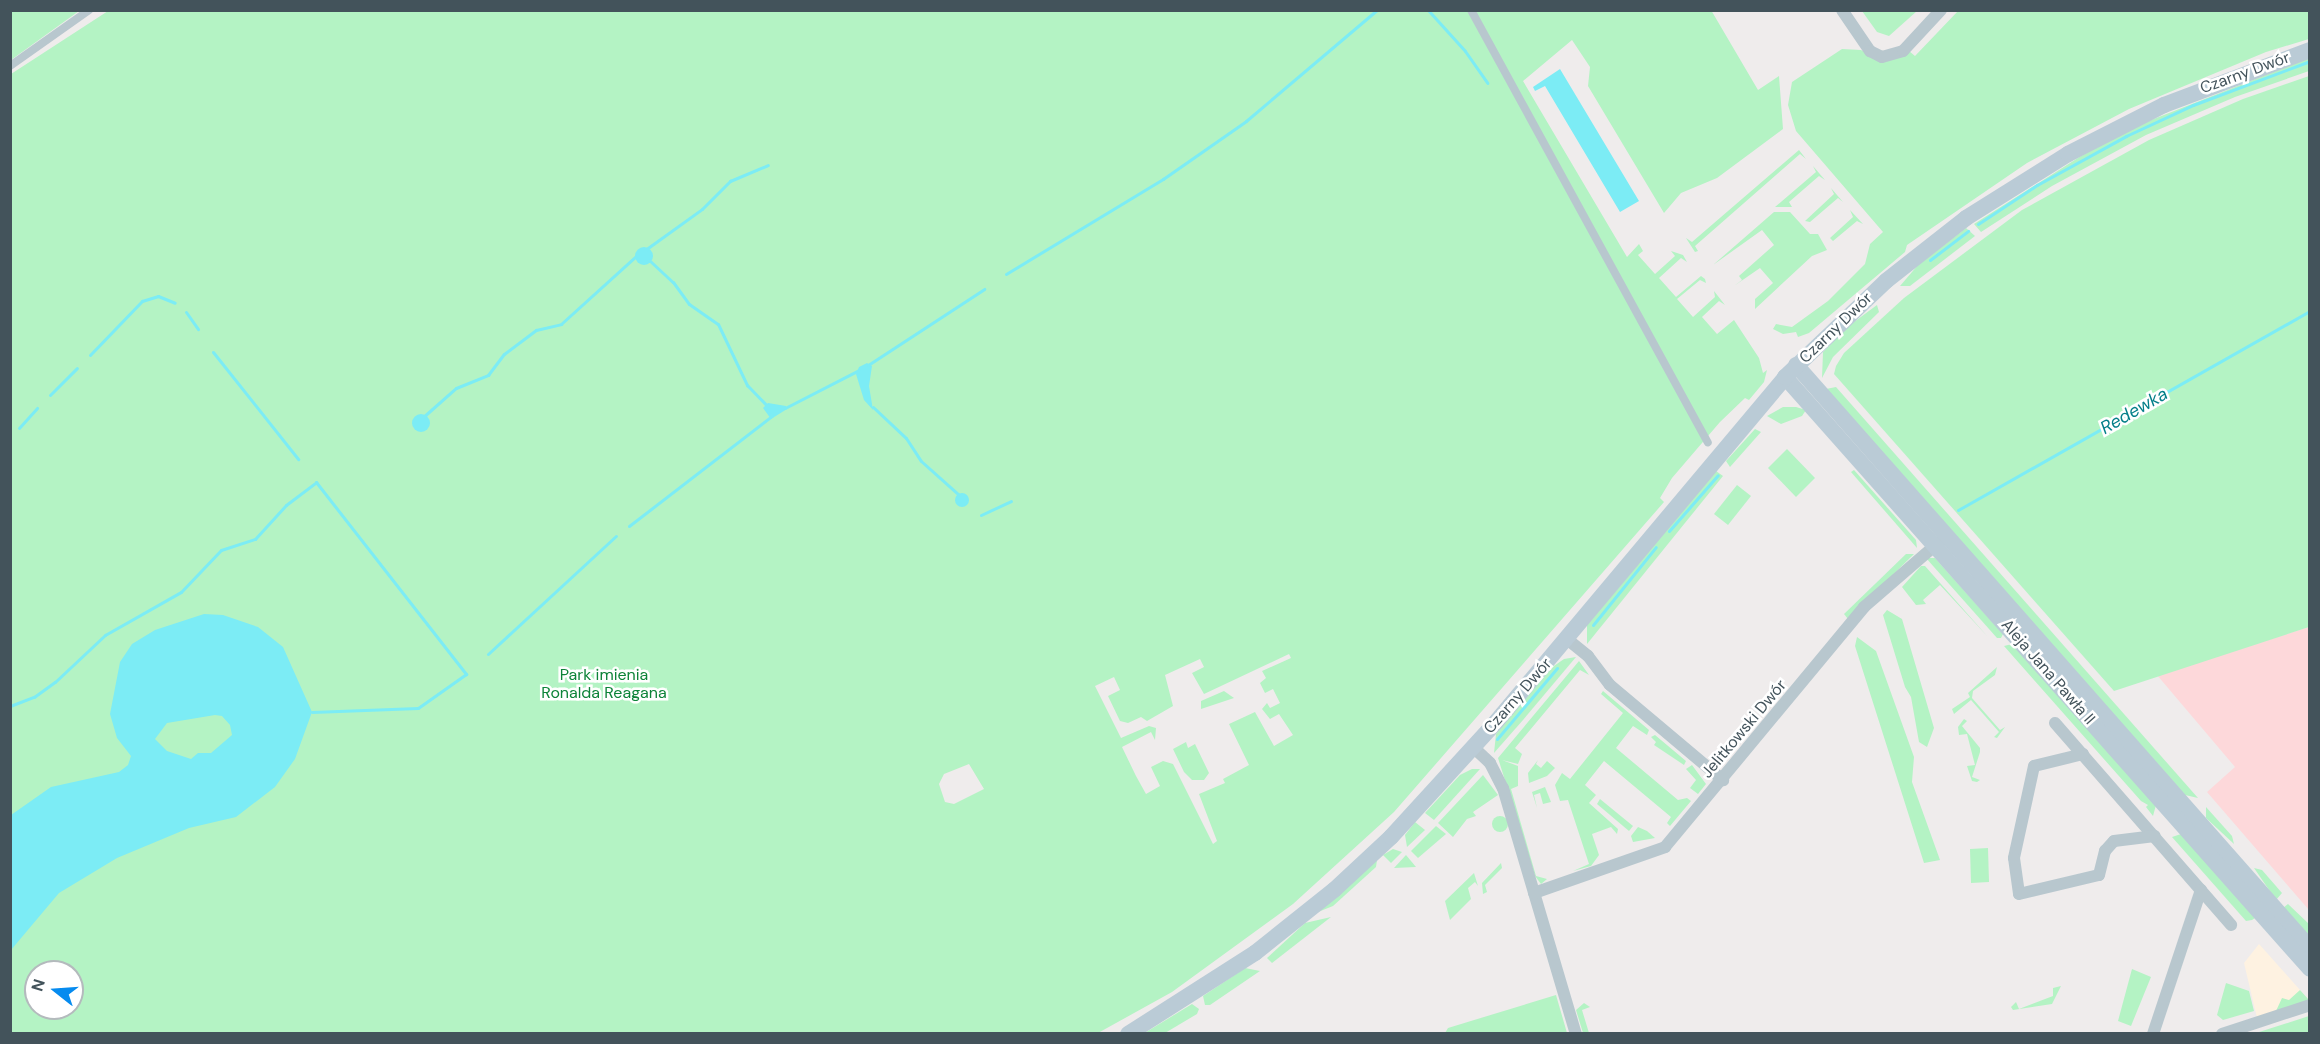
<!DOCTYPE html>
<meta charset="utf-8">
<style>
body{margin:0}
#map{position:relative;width:2320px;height:1044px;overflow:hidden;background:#efecec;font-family:"DM Sans",sans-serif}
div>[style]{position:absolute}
.commercial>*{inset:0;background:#fef2e1}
.medical>*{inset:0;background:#fdd8da}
.green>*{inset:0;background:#b4f3c4}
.round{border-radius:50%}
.water>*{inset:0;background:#7cecf5}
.stream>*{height:3px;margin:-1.5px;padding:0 1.5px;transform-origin:1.5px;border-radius:1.5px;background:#7cecf5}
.pedestrian>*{height:8px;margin:-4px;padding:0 4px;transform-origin:4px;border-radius:4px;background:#b8c7ce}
.minor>*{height:12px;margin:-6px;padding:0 6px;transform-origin:6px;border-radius:6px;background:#b8c7ce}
.secondary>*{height:16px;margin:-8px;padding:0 8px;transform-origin:8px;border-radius:8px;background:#bacbd6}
span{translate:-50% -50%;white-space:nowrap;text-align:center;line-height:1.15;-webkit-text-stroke:5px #fff;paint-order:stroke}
.street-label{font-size:16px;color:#43535b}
.park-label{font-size:16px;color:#0d8338}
.water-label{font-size:18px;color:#047f89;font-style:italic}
.frame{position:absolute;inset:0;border:12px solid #43535b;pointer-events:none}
.north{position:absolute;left:24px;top:960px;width:60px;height:60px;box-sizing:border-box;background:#fff;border:2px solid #b4babd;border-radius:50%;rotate:287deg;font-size:16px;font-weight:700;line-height:24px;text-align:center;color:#43535b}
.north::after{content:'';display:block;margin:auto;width:21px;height:27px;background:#068bef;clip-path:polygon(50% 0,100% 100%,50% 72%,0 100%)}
</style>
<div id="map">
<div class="commercial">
<div style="clip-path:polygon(2259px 944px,2300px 990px,2309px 1000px,2257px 1018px,2244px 963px)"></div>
</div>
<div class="medical">
<div style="clip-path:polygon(2309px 627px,2309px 910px,2207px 792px,2235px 767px,2157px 675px)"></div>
</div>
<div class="green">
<div style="clip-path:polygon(11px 10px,79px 10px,79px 11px,11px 60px)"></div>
<div style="clip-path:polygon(evenodd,1711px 10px,1758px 90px,1779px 76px,1783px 129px,1717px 178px,1681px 193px,1664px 213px,1588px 86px,1590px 67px,1572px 40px,1523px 81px,1627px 257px,1639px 244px,1643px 251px,1638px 255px,1655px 274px,1675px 256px,1671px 251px,1683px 255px,1687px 262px,1681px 258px,1659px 278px,1676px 297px,1701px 276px,1705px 279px,1706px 283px,1700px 280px,1677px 299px,1693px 317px,1715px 297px,1714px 291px,1725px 305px,1719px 301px,1702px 317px,1717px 334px,1734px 320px,1759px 358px,1763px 373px,1767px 370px,1764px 382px,1749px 400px,1745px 398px,1720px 422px,1672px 478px,1660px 498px,1664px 502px,1394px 812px,1293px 904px,1172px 992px,1098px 1033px,11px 1034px,11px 74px,108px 11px,1711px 10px,1289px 654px,1291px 658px,1262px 671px,1266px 678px,1260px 683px,1265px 693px,1273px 689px,1280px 703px,1270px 708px,1267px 703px,1262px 709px,1270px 719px,1279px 714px,1293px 735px,1274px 746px,1255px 712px,1229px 724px,1249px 765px,1223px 779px,1225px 783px,1199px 794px,1217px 841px,1213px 844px,1173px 764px,1163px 761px,1151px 767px,1160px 786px,1146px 794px,1136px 776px,1122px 747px,1151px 732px,1155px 740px,1156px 728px,1149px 726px,1121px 738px,1095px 686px,1114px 677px,1120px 690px,1108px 696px,1120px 721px,1128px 723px,1141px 717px,1147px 721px,1173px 706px,1165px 675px,1200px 659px,1204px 667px,1192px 673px,1204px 694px,1289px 654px,1711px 10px,969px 764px,984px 789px,954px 804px,945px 802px,939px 784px,944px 774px,969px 764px,1711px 10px,36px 972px,72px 972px,72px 1008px,36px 1008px,36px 972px)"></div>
<div style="clip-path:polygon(1862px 11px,1917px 11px,1889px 36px,1877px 32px)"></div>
<div style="clip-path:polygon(1958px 11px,2309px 11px,2309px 39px,2266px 52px,2129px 109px,2027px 163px,1907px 245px,1905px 252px,1809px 333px,1798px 337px,1796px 332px,1783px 334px,1773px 329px,1776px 324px,1792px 327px,1828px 301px,1865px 264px,1870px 244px,1883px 232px,1796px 131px,1788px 105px,1792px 82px,1842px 49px,1861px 50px,1883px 62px,1909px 51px,1915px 56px)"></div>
<div style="clip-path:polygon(2309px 58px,2309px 71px,2235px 97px,2146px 135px,2052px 186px,1981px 232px,1974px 224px,2081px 156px,2141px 124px)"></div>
<div style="clip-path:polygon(2309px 76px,2309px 627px,2114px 691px,1834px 374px,1836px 366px,1844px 353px,1904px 298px,2022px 210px,2149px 140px,2243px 99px)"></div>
<div style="clip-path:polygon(1799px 150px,1806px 159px,1800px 154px,1695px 246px,1698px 251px,1695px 252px,1686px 238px,1692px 242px)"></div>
<div style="clip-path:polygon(1813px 166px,1825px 180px,1819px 176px,1789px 202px,1792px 207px,1775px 207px,1816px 172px)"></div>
<div style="clip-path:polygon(1831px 188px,1843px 202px,1838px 198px,1810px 222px,1805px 221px,1834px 194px)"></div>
<div style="clip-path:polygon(1850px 210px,1863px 224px,1857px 221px,1833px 241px,1830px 238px,1853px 217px)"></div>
<div style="clip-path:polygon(1774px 212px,1790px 212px,1810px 234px,1818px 234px,1827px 250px,1812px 256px,1755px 309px,1755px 299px,1773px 283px,1760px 268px,1734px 286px,1742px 280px,1739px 276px,1774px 245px,1762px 230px,1713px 265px)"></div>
<div style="clip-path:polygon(1966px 228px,1975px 236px,1910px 286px,1900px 286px,1918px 265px)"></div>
<div style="clip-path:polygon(1877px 305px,1879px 312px,1833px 357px,1822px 378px,1823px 352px,1850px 325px)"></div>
<div style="clip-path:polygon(1836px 387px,2198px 798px,2185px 795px,1826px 389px)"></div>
<div style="clip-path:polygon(1783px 407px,1796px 407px,1806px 410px,1802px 416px,1781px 424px,1767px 416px)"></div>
<div style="clip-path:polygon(1755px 429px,1761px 432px,1730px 467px,1726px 461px)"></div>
<div style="clip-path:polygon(1787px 449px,1815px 478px,1796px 497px,1768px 468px)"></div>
<div style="clip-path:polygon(1854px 470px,1916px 540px,1917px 548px,1851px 472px)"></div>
<div style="clip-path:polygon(1716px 471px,1723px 476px,1587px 644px,1587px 625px)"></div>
<div style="clip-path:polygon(1737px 485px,1751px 496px,1728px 525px,1714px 514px)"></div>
<div style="clip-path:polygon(1906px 554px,1914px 554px,1848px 619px,1844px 614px)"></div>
<div style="clip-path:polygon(1926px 558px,1935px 558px,2003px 634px,2001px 638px,1997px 638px)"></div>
<div style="clip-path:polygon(1921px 566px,1925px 566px,1988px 637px,1940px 585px,1923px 600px,1926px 604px,1916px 605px,1902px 587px)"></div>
<div style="clip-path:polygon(1887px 610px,1902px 619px,1934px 728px,1927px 747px,1919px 742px,1911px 697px,1905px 687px,1883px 615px)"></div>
<div style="clip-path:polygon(1857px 637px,1876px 651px,1914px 757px,1912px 782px,1940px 860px,1924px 863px,1855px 646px)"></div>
<div style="clip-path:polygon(2012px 644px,2156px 805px,2153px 816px,2146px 807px,2148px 805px,2141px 801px,2004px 646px)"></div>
<div style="clip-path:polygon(1576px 657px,1523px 720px,1494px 753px,1496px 734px,1551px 668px,1564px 659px)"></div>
<div style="clip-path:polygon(1579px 661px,1589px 675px,1580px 670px,1515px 748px,1522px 754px,1518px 764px,1502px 760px,1518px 766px,1518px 786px,1511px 789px,1536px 876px,1547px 879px,1541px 884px,1535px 876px,1498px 758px)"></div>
<div style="clip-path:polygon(1997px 667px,1995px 675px,1973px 691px,1972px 698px,2000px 730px,2005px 727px,1997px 738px,1994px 737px,1999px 732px,1971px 700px,1954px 714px,1952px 709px,1970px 697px,1968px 693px)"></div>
<div style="clip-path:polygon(1224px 691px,1234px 698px,1201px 709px,1201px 701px)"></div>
<div style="clip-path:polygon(1603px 691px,1649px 730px,1647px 735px,1633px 726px,1616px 748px,1678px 800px,1687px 798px,1691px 801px,1670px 826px,1667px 823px,1671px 817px,1604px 761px,1585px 785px,1596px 795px,1589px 803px,1618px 829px,1617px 834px,1611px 827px,1592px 834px,1599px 855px,1591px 866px,1573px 871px,1589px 864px,1568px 800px,1560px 801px,1555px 785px,1562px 773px,1570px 779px,1623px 713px,1601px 694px)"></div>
<div style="clip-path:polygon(1964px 719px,1967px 721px,1962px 726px,1980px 748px,1980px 752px,1972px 777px,1980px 780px,1977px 782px,1972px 781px,1967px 766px,1975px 765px,1967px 734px,1959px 735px,1958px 727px)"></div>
<div style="clip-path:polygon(1655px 735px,1686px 761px,1684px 765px,1654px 745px,1656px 742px,1651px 737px)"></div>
<div style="clip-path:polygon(1186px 742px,1188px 748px,1195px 744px,1209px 773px,1204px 780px,1192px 780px,1184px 772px,1173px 749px)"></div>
<div style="clip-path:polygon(1538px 760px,1536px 764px,1541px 768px,1547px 761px,1555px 768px,1547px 776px,1529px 783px,1528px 773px)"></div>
<div style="clip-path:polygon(1692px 765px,1706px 784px,1698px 794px,1690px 788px,1696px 780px,1686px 769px)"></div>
<div style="clip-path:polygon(1472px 769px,1480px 769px,1434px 820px,1425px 813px,1460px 775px)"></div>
<div style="clip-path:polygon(1483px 775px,1498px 795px,1473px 812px,1476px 816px,1467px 819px,1453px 837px,1438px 823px)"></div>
<div style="clip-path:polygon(1545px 787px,1551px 802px,1543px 804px,1540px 793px,1534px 795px,1537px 808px,1532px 792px)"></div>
<div style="clip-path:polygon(1600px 799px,1633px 826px,1629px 831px,1597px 804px)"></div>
<div style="clip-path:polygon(2206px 807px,2232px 836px,2234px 844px,2206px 818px)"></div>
<div class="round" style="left:1492px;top:816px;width:16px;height:16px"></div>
<div style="clip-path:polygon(1415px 822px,1425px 830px,1407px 847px,1405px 835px)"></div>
<div style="clip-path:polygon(1436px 826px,1446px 834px,1418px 858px,1411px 851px)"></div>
<div style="clip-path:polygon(1638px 827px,1647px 831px,1655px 838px,1633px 842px,1631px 836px)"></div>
<div style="clip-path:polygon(2181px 834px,2255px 918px,2252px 920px,2246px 921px,2172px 837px)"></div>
<div style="clip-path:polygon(1988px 848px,1989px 882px,1971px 883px,1970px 849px)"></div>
<div style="clip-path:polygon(1393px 849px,1402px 852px,1391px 863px,1383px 855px)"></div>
<div style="clip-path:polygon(1406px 855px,1416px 867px,1394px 868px)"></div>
<div style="clip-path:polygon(1377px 860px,1376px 867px,1333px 906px,1318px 912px)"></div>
<div style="clip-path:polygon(1501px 863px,1502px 868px,1485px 885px,1487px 892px,1483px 894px,1482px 883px)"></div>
<div style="clip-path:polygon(2254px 868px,2262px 870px,2282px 893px,2276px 900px)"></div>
<div style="clip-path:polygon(1474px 873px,1478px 886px,1475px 882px,1468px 888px,1471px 899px,1450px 920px,1445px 901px)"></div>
<div style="clip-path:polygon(2288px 904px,2309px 924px,2309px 937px,2283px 908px)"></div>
<div style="clip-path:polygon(1331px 917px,1272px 963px,1267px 958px,1305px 923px)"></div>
<div style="clip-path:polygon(1245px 968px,1260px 971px,1210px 1005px,1205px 1005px,1203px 996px)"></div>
<div style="clip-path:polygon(2132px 969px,2151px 977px,2131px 1026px,2118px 1021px)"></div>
<div style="clip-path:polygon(2226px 983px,2249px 991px,2254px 1011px,2223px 1020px,2217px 1015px)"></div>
<div style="clip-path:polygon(2061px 986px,2052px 1004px,2013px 1010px,2011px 1007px,2016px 1002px,2019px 1009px,2053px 996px,2053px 988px)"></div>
<div style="clip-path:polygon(2300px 990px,2309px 1000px,2276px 1011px,2282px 998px,2289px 1000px)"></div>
<div style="clip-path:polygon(1556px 995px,1567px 1033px,1445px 1033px,1448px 1028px)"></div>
<div style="clip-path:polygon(1584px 1003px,1590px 1007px,1582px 1010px,1589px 1033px,1583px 1033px,1576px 1010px)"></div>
<div style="clip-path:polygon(1192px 1004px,1199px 1009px,1197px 1014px,1165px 1033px,1143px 1034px)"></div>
<div style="clip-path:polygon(2309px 1016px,2309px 1033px,2256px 1033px)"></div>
</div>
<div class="water">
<div style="clip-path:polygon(1560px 69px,1639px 201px,1620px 212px,1545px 86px,1535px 91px,1533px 87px)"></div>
<div class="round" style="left:635px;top:247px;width:18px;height:18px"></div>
<div style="clip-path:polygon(867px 363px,872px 366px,869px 386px,873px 410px,864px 400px,856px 374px,859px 367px)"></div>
<div style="clip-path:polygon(768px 403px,786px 406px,787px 409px,771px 419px,763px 408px)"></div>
<div class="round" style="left:412px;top:414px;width:18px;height:18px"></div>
<div class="round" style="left:955px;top:493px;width:14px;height:14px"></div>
<div style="clip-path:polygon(evenodd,204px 614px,223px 615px,258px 627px,283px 647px,312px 712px,295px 759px,275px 787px,236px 817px,189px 828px,117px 858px,59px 893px,11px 950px,11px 815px,51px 787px,119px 772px,128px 765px,131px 756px,117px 738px,110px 714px,120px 662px,132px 644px,155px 630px,204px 614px,215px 715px,222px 716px,230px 725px,232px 735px,211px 753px,198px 753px,191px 759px,167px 751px,155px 739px,167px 723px,215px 715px)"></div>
</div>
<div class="stream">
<div style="left:1428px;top:10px;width:55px;rotate:47.9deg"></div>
<div style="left:1465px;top:51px;width:39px;rotate:55deg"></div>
<div style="left:1978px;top:224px;width:71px;rotate:-33.5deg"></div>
<div style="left:2037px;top:185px;width:102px;rotate:-28.8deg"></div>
<div style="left:2126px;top:136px;width:74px;rotate:-24.8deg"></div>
<div style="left:2193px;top:105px;width:125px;rotate:-20.6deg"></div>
<div style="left:645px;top:250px;width:70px;rotate:-35.7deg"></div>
<div style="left:702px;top:209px;width:40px;rotate:-45deg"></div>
<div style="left:730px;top:181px;width:41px;rotate:-22.8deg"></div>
<div style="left:649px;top:260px;width:33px;rotate:43deg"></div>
<div style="left:673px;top:282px;width:27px;rotate:54deg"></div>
<div style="left:689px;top:304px;width:35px;rotate:35deg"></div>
<div style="left:718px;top:324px;width:68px;rotate:64.6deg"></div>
<div style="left:747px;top:385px;width:29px;rotate:46deg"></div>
<div style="left:1930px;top:260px;width:48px;rotate:-37.3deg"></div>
<div style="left:1006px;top:274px;width:184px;rotate:-31.2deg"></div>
<div style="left:1163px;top:179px;width:101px;rotate:-34.9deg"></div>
<div style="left:1246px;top:121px;width:172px;rotate:-40.3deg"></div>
<div style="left:186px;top:312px;width:21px;rotate:55deg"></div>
<div style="left:213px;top:352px;width:137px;rotate:51.5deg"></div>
<div style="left:90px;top:355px;width:75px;rotate:-46.1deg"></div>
<div style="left:142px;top:301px;width:17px;rotate:-17deg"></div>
<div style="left:158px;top:296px;width:18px;rotate:22deg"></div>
<div style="left:868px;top:365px;width:139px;rotate:-33.2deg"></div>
<div style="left:50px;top:395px;width:38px;rotate:-45deg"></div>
<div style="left:873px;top:407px;width:45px;rotate:43.2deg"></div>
<div style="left:906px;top:438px;width:27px;rotate:57deg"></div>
<div style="left:921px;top:461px;width:50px;rotate:41.7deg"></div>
<div style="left:785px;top:408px;width:83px;rotate:-27.2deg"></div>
<div style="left:422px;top:418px;width:45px;rotate:-41.4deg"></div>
<div style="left:456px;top:388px;width:35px;rotate:-22deg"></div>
<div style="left:488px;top:375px;width:26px;rotate:-53deg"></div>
<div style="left:504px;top:354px;width:40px;rotate:-37deg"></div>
<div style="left:536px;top:330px;width:26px;rotate:-13deg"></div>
<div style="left:561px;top:324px;width:100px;rotate:-42.2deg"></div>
<div style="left:19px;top:428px;width:27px;rotate:-48deg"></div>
<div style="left:1958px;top:510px;width:404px;rotate:-29.5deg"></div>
<div style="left:981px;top:515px;width:33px;rotate:-25deg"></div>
<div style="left:629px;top:526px;width:180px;rotate:-37.6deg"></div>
<div style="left:1669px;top:531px;width:74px;rotate:-48.8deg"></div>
<div style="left:1593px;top:625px;width:100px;rotate:-51.1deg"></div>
<div style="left:488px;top:654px;width:174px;rotate:-42.7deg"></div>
<div style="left:10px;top:706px;width:26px;rotate:-21deg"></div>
<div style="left:34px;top:697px;width:26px;rotate:-36deg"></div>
<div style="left:55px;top:682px;width:69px;rotate:-43.2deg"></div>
<div style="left:105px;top:635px;width:87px;rotate:-29.5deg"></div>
<div style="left:181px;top:592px;width:58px;rotate:-46.4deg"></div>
<div style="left:221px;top:550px;width:36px;rotate:-18deg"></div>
<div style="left:255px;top:539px;width:46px;rotate:-47.6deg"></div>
<div style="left:286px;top:505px;width:38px;rotate:-37deg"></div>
<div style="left:316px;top:482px;width:244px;rotate:52deg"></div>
<div style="left:312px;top:712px;width:106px;rotate:-2.2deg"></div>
<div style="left:418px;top:708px;width:59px;rotate:-35.3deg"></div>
<div style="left:1497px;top:739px;width:93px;rotate:-49.8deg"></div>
</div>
<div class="pedestrian">
<div style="left:1471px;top:10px;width:493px;rotate:61.3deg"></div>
<div style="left:10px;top:66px;width:97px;rotate:-35.3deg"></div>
</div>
<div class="minor">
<div style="left:1842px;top:10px;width:50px;rotate:55.7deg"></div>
<div style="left:1870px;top:51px;width:13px;rotate:27deg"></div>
<div style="left:1882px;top:57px;width:22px;rotate:-16deg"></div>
<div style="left:1903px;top:51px;width:56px;rotate:-47.2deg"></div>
<div style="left:1567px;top:639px;width:27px;rotate:39deg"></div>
<div style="left:1588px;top:656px;width:36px;rotate:53deg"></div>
<div style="left:1610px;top:685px;width:148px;rotate:40.1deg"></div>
<div style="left:2055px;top:723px;width:268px;rotate:48.9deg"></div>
<div style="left:1474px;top:748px;width:22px;rotate:43deg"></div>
<div style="left:1490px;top:763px;width:28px;rotate:63deg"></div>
<div style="left:1503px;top:788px;width:257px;rotate:73.5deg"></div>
<div style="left:2083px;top:754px;width:50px;rotate:166.2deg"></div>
<div style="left:2034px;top:766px;width:94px;rotate:102.3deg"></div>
<div style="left:2014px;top:858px;width:36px;rotate:82deg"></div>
<div style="left:2019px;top:894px;width:82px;rotate:-13.4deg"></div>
<div style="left:2099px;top:875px;width:25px;rotate:-76deg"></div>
<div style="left:2105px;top:851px;width:13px;rotate:-48deg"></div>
<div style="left:2114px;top:841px;width:41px;rotate:-7deg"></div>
<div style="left:1534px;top:893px;width:139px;rotate:-19.3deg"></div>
<div style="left:1665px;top:847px;width:312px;rotate:-50.3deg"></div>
<div style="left:1864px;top:607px;width:99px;rotate:-40.9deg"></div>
<div style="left:2153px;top:1034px;width:152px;rotate:-71.6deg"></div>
<div style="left:2222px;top:1034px;width:93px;rotate:-18.2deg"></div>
</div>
<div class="secondary">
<div style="left:1796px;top:365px;width:777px;rotate:48.6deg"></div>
<div style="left:1785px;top:377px;width:791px;rotate:48.43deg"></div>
<div style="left:1128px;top:1034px;width:151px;rotate:-32.5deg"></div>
<div style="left:1255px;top:953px;width:101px;rotate:-38.6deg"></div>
<div style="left:1334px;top:890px;width:78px;rotate:-42.9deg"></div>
<div style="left:1391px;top:837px;width:156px;rotate:-47.6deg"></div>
<div style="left:1496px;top:722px;width:450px;rotate:-50deg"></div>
<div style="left:1785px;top:377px;width:139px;rotate:-43.5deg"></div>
<div style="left:1886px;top:281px;width:102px;rotate:-38.2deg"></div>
<div style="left:1966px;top:218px;width:120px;rotate:-32.1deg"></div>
<div style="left:2068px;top:154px;width:108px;rotate:-27deg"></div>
<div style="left:2164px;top:105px;width:156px;rotate:-20.6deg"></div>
</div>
<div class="street-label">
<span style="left:2245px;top:73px;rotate:-20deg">Czarny Dwór</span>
<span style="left:1836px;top:328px;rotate:-44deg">Czarny Dwór</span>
<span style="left:2048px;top:672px;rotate:49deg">Aleja Jana Pawła II</span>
<span style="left:1518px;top:696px;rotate:-49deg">Czarny Dwór</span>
<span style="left:1744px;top:729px;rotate:-50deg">Jelitkowski Dwór</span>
</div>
<div class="park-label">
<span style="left:604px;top:684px">Park imienia<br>Ronalda Reagana</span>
</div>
<div class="water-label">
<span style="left:2134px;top:411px;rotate:-30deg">Redewka</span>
</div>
<div class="frame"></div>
<div class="north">N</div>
</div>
